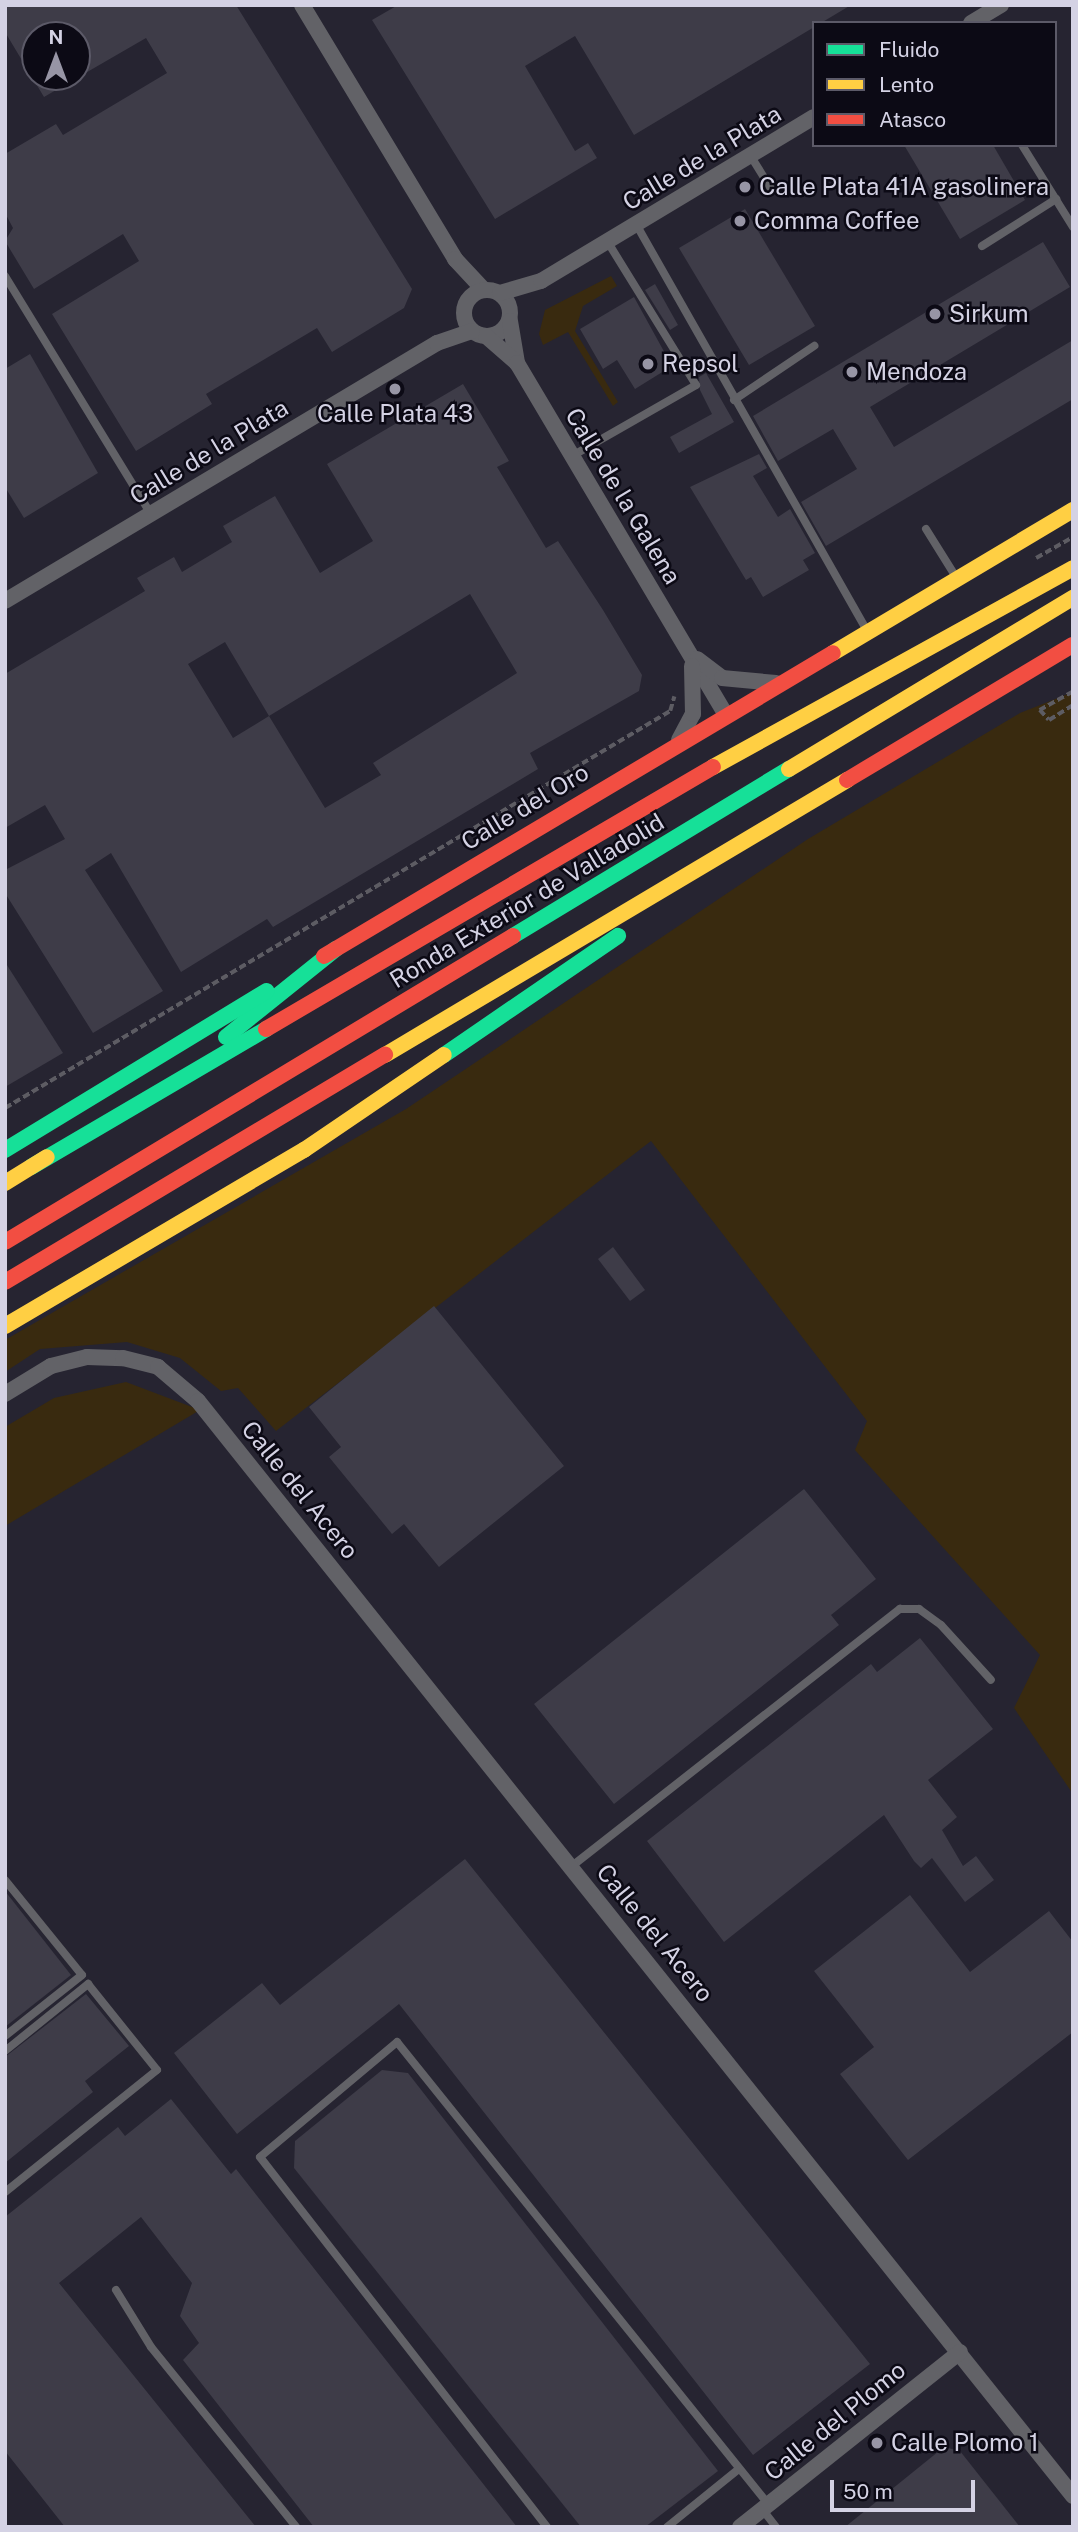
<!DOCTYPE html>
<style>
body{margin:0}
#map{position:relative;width:1078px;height:2532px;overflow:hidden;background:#262431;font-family:"Public Sans",sans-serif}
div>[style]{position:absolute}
.green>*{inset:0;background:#392a0f}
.building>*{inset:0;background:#3e3c48}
.path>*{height:3.5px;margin-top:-1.75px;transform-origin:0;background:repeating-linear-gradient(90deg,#5d5c63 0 7px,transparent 0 10.5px)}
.lane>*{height:8px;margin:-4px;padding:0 4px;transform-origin:4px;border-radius:4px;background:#626267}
.street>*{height:16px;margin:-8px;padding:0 8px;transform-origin:8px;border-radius:8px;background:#626267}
.street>.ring{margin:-8px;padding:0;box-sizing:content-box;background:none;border:16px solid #626267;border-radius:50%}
.fast>*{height:16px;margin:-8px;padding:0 8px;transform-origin:8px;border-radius:8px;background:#16e098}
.slow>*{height:16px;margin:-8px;padding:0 8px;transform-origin:8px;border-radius:8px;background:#ffcf43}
.jam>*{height:16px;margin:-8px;padding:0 8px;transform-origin:8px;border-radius:8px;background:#f24e42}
.dots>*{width:19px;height:19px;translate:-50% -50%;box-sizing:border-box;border:4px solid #0c0a15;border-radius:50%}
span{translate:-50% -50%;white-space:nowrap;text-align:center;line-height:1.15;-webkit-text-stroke:5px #0c0a15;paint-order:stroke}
.street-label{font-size:24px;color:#d4d2e4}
.poi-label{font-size:24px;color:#d4d2e4}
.left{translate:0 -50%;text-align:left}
.frame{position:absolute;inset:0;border:7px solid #d4d2e4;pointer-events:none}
.legend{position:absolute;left:812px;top:21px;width:245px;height:126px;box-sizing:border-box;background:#0c0a15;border:2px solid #5c5a68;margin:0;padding:9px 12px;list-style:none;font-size:21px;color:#d4d2e4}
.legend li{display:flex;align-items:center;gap:14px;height:35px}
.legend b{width:35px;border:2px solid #5c5a68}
.north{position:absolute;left:21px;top:21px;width:70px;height:70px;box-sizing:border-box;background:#0c0a15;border:2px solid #5c5a68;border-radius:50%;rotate:0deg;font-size:19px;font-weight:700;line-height:28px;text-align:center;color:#d4d2e4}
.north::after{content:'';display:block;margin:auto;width:24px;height:32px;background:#9795a5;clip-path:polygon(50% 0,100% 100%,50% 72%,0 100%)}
.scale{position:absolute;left:830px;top:2480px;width:145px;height:32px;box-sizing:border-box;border:4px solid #d4d2e4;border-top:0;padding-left:9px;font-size:21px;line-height:24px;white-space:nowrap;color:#d4d2e4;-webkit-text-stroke:5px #0c0a15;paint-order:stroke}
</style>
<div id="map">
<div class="green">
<div style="clip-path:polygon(611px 276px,617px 286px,583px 306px,575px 331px,618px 402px,613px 406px,568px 332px,543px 345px,539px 334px,545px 310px)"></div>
<div style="clip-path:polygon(1073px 692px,1073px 1794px,1014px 1708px,1040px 1655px,855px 1450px,867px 1421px,651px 1141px,276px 1431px,238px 1388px,221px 1391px,180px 1358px,127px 1342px,40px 1349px,5px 1372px,5px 1340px,406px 1109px,808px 839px,1020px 713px)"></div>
<div style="clip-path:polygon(126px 1382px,200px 1410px,5px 1526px,5px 1427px,54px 1398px)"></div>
</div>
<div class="building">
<div style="clip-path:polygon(evenodd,5px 5px,236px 5px,412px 289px,404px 308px,332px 352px,317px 328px,206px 394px,212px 404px,136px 451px,52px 314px,139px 261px,123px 234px,34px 289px,5px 241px,13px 228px,5px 213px,5px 154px,56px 124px,63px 135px,167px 73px,146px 38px,44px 97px,5px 32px,5px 5px,35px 35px,77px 35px,77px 77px,35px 77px,35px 35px)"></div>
<div style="clip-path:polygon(398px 5px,851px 5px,634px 135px,575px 36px,525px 66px,575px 151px,588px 143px,597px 158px,495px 219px,372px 20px)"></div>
<div style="clip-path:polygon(904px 145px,993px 145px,1025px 200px,960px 239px)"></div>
<div style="clip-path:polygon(745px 209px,815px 326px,749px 365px,679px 248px)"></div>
<div style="clip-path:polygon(1043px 242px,1070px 287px,870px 407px,894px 447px,1073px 340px,1073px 399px,826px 546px,801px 502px,857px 469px,833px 429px,778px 461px,753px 416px)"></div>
<div style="clip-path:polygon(655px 284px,678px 325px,670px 330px,645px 290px)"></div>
<div style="clip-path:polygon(634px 297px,672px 366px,635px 389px,617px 360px,603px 369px,580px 329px)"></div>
<div style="clip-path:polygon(30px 354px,98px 473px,24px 518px,5px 487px,5px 369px)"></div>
<div style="clip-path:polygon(706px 373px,734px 422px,679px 453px,670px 437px,712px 414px,700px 390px,699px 377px)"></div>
<div style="clip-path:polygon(evenodd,463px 384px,509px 461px,497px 467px,546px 548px,558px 541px,603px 610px,642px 675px,639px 691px,530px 753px,538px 769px,273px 927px,267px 919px,181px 972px,111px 853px,85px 870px,163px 991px,93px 1033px,5px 893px,5px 870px,65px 839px,45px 805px,5px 828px,5px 674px,145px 591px,137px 578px,174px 557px,182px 572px,232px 542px,223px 526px,275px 496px,320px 573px,373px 541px,327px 464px,463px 384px,470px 594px,517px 673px,373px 763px,381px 775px,325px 808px,269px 716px,470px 594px,463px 384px,225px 642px,269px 716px,233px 738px,188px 664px,225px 642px)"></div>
<div style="clip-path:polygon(759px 454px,767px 468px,753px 476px,778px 517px,790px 509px,815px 553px,803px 560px,809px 570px,763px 597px,751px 577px,746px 580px,690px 487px)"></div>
<div style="clip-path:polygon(5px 962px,63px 1053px,5px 1087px)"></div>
<div style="clip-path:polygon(613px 1247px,645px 1290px,630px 1301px,598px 1259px)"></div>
<div style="clip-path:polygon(434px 1306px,564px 1466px,439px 1567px,404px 1524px,392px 1534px,329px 1457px,341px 1447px,309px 1407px)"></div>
<div style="clip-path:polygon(804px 1489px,876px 1579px,831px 1615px,839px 1625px,614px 1804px,534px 1704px)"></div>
<div style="clip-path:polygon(920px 1638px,993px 1729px,928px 1780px,957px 1817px,942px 1830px,963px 1866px,976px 1856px,994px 1880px,965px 1902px,932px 1858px,921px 1868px,914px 1861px,884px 1815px,724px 1942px,647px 1841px,871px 1664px,877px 1672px)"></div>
<div style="clip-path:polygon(465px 1859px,870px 2364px,753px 2455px,399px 2004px,237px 2134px,174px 2053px,262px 1983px,280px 2005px)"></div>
<div style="clip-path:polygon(5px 1891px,71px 1975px,5px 2027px)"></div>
<div style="clip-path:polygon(910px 1895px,970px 1972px,1049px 1911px,1073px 1942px,1073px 2032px,908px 2160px,840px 2074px,874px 2047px,814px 1971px)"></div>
<div style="clip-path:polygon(86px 1994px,129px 2046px,85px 2081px,93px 2092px,5px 2163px,5px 2057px)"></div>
<div style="clip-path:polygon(382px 2070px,408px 2073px,718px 2471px,645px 2527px,581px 2527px,294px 2168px,295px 2141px)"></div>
<div style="clip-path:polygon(171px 2099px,231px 2174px,236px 2169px,517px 2527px,314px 2527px,183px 2360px,199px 2343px,180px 2316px,192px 2283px,141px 2217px,59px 2283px,256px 2527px,65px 2527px,5px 2451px,5px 2217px,118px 2127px,125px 2136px)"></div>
<div style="clip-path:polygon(944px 2447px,960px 2451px,1020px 2527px,845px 2527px)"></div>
</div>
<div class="path">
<div style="left:1036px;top:558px;width:43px;rotate:-29.6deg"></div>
<div style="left:1073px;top:692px;width:38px;rotate:151deg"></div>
<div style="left:1040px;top:710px;width:13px;rotate:48deg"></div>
<div style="left:1049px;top:720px;width:28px;rotate:-32deg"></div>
<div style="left:5px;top:1108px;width:774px;rotate:-30.84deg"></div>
<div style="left:670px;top:711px;width:15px;rotate:-74deg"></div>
</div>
<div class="lane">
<div style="left:1022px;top:145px;width:97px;rotate:58.1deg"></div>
<div style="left:750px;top:155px;width:39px;rotate:58deg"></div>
<div style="left:636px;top:224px;width:468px;rotate:60.4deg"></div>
<div style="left:982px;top:246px;width:88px;rotate:-32.4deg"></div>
<div style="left:5px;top:276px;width:279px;rotate:58.5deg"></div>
<div style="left:734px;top:400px;width:97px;rotate:-34deg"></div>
<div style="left:572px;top:456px;width:143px;rotate:-29.8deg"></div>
<div style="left:696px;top:385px;width:169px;rotate:-121.7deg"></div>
<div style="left:926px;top:529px;width:57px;rotate:58deg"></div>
<div style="left:572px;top:1866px;width:417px;rotate:-38.1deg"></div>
<div style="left:900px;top:1609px;width:19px"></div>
<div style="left:919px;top:1609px;width:27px;rotate:36deg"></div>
<div style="left:941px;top:1625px;width:74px;rotate:47.7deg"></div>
<div style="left:5px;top:1880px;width:122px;rotate:51deg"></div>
<div style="left:82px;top:1975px;width:98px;rotate:141.6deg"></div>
<div style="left:5px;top:2051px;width:107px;rotate:-38.9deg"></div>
<div style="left:88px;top:1984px;width:110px;rotate:51.3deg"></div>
<div style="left:157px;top:2070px;width:195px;rotate:141.2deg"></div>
<div style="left:116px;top:2290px;width:67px;rotate:58.4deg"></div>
<div style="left:151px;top:2347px;width:231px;rotate:51.1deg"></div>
<div style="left:762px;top:2509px;width:23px;rotate:52deg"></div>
<div style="left:547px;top:2527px;width:468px;rotate:-127.8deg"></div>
<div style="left:260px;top:2157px;width:179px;rotate:-40deg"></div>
<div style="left:397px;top:2042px;width:593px;rotate:51.23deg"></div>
<div style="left:667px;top:2527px;width:92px;rotate:-38.9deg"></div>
</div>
<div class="street">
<div style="left:302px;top:5px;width:297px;rotate:58.9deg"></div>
<div style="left:455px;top:259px;width:42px;rotate:46.9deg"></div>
<div style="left:971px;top:23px;width:35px;rotate:-31deg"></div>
<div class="ring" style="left:464px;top:290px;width:30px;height:30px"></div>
<div style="left:500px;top:293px;width:43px;rotate:-16.3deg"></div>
<div style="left:541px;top:281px;width:318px;rotate:-31deg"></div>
<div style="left:510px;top:321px;width:43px;rotate:80.5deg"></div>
<div style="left:486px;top:336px;width:41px;rotate:41.1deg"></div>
<div style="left:517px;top:363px;width:407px;rotate:59.3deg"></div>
<div style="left:5px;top:601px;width:503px;rotate:-30.85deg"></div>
<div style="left:437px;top:343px;width:37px;rotate:-19deg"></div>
<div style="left:697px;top:659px;width:31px;rotate:37deg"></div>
<div style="left:722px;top:678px;width:54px;rotate:5.3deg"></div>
<div style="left:679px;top:740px;width:30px;rotate:-62deg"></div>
<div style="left:693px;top:714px;width:48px;rotate:-91.2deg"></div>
<div style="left:5px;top:1394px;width:54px;rotate:-31.3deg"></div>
<div style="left:51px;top:1366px;width:37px;rotate:-14deg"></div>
<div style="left:87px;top:1357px;width:36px;rotate:2deg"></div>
<div style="left:123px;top:1358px;width:36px;rotate:14deg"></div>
<div style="left:158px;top:1367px;width:52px;rotate:40.4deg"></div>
<div style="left:198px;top:1401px;width:1402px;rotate:51.37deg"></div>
<div style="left:740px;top:2527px;width:281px;rotate:-38.5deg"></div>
</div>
<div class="fast">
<div style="left:513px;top:936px;width:323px;rotate:-31.2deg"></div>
<div style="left:226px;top:1037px;width:141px;rotate:-38.7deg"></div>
<div style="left:444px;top:1055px;width:211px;rotate:-34.4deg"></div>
<div style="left:5px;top:1150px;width:306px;rotate:-31.3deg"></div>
<div style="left:31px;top:1167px;width:273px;rotate:-30.4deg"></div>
</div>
<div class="slow">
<div style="left:833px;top:653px;width:279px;rotate:-30.8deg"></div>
<div style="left:713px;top:767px;width:411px;rotate:-28.9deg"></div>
<div style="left:789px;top:769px;width:332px;rotate:-31.1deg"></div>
<div style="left:385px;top:1055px;width:538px;rotate:-30.76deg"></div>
<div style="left:5px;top:1183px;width:49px;rotate:-31.8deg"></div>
<div style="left:5px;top:1326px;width:347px;rotate:-30.5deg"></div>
<div style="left:304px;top:1150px;width:169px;rotate:-34.2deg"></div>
</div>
<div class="jam">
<div style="left:847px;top:780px;width:263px;rotate:-30.9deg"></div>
<div style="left:324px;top:956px;width:592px;rotate:-30.76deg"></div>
<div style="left:266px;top:1029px;width:518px;rotate:-30.38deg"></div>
<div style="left:5px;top:1242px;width:593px;rotate:-31.06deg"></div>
<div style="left:5px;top:1282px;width:443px;rotate:-30.9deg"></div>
</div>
<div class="dots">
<div style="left:745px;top:187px;background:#9795a5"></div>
<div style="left:740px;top:221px;background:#9795a5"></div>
<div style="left:935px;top:314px;background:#9795a5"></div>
<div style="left:648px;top:364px;background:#9795a5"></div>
<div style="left:852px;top:372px;background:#9795a5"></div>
<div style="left:395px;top:389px;background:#9795a5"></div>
<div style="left:877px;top:2443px;background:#9795a5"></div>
</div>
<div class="street-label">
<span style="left:702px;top:158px;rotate:-31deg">Calle de la Plata</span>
<span style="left:209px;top:452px;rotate:-31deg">Calle de la Plata</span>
<span style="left:623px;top:496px;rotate:59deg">Calle de la Galena</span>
<span style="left:525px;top:807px;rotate:-31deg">Calle del Oro</span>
<span style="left:527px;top:901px;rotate:-31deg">Ronda Exterior de Valladolid</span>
<span style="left:300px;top:1490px;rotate:51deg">Calle del Acero</span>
<span style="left:655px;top:1933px;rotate:51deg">Calle del Acero</span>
<span style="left:835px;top:2421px;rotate:-39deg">Calle del Plomo</span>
</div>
<div class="poi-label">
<span class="left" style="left:759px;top:187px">Calle Plata 41A gasolinera</span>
<span class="left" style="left:754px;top:221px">Comma Coffee</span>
<span class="left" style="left:949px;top:314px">Sirkum</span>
<span class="left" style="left:662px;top:364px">Repsol</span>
<span class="left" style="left:866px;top:372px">Mendoza</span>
<span style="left:395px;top:414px">Calle Plata 43</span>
<span class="left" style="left:891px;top:2443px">Calle Plomo 1</span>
</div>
<div class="frame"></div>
<ul class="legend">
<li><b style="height:9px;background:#16e098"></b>Fluido</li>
<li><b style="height:9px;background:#ffcf43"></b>Lento</li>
<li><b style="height:9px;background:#f24e42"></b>Atasco</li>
</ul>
<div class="north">N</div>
<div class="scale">50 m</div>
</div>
